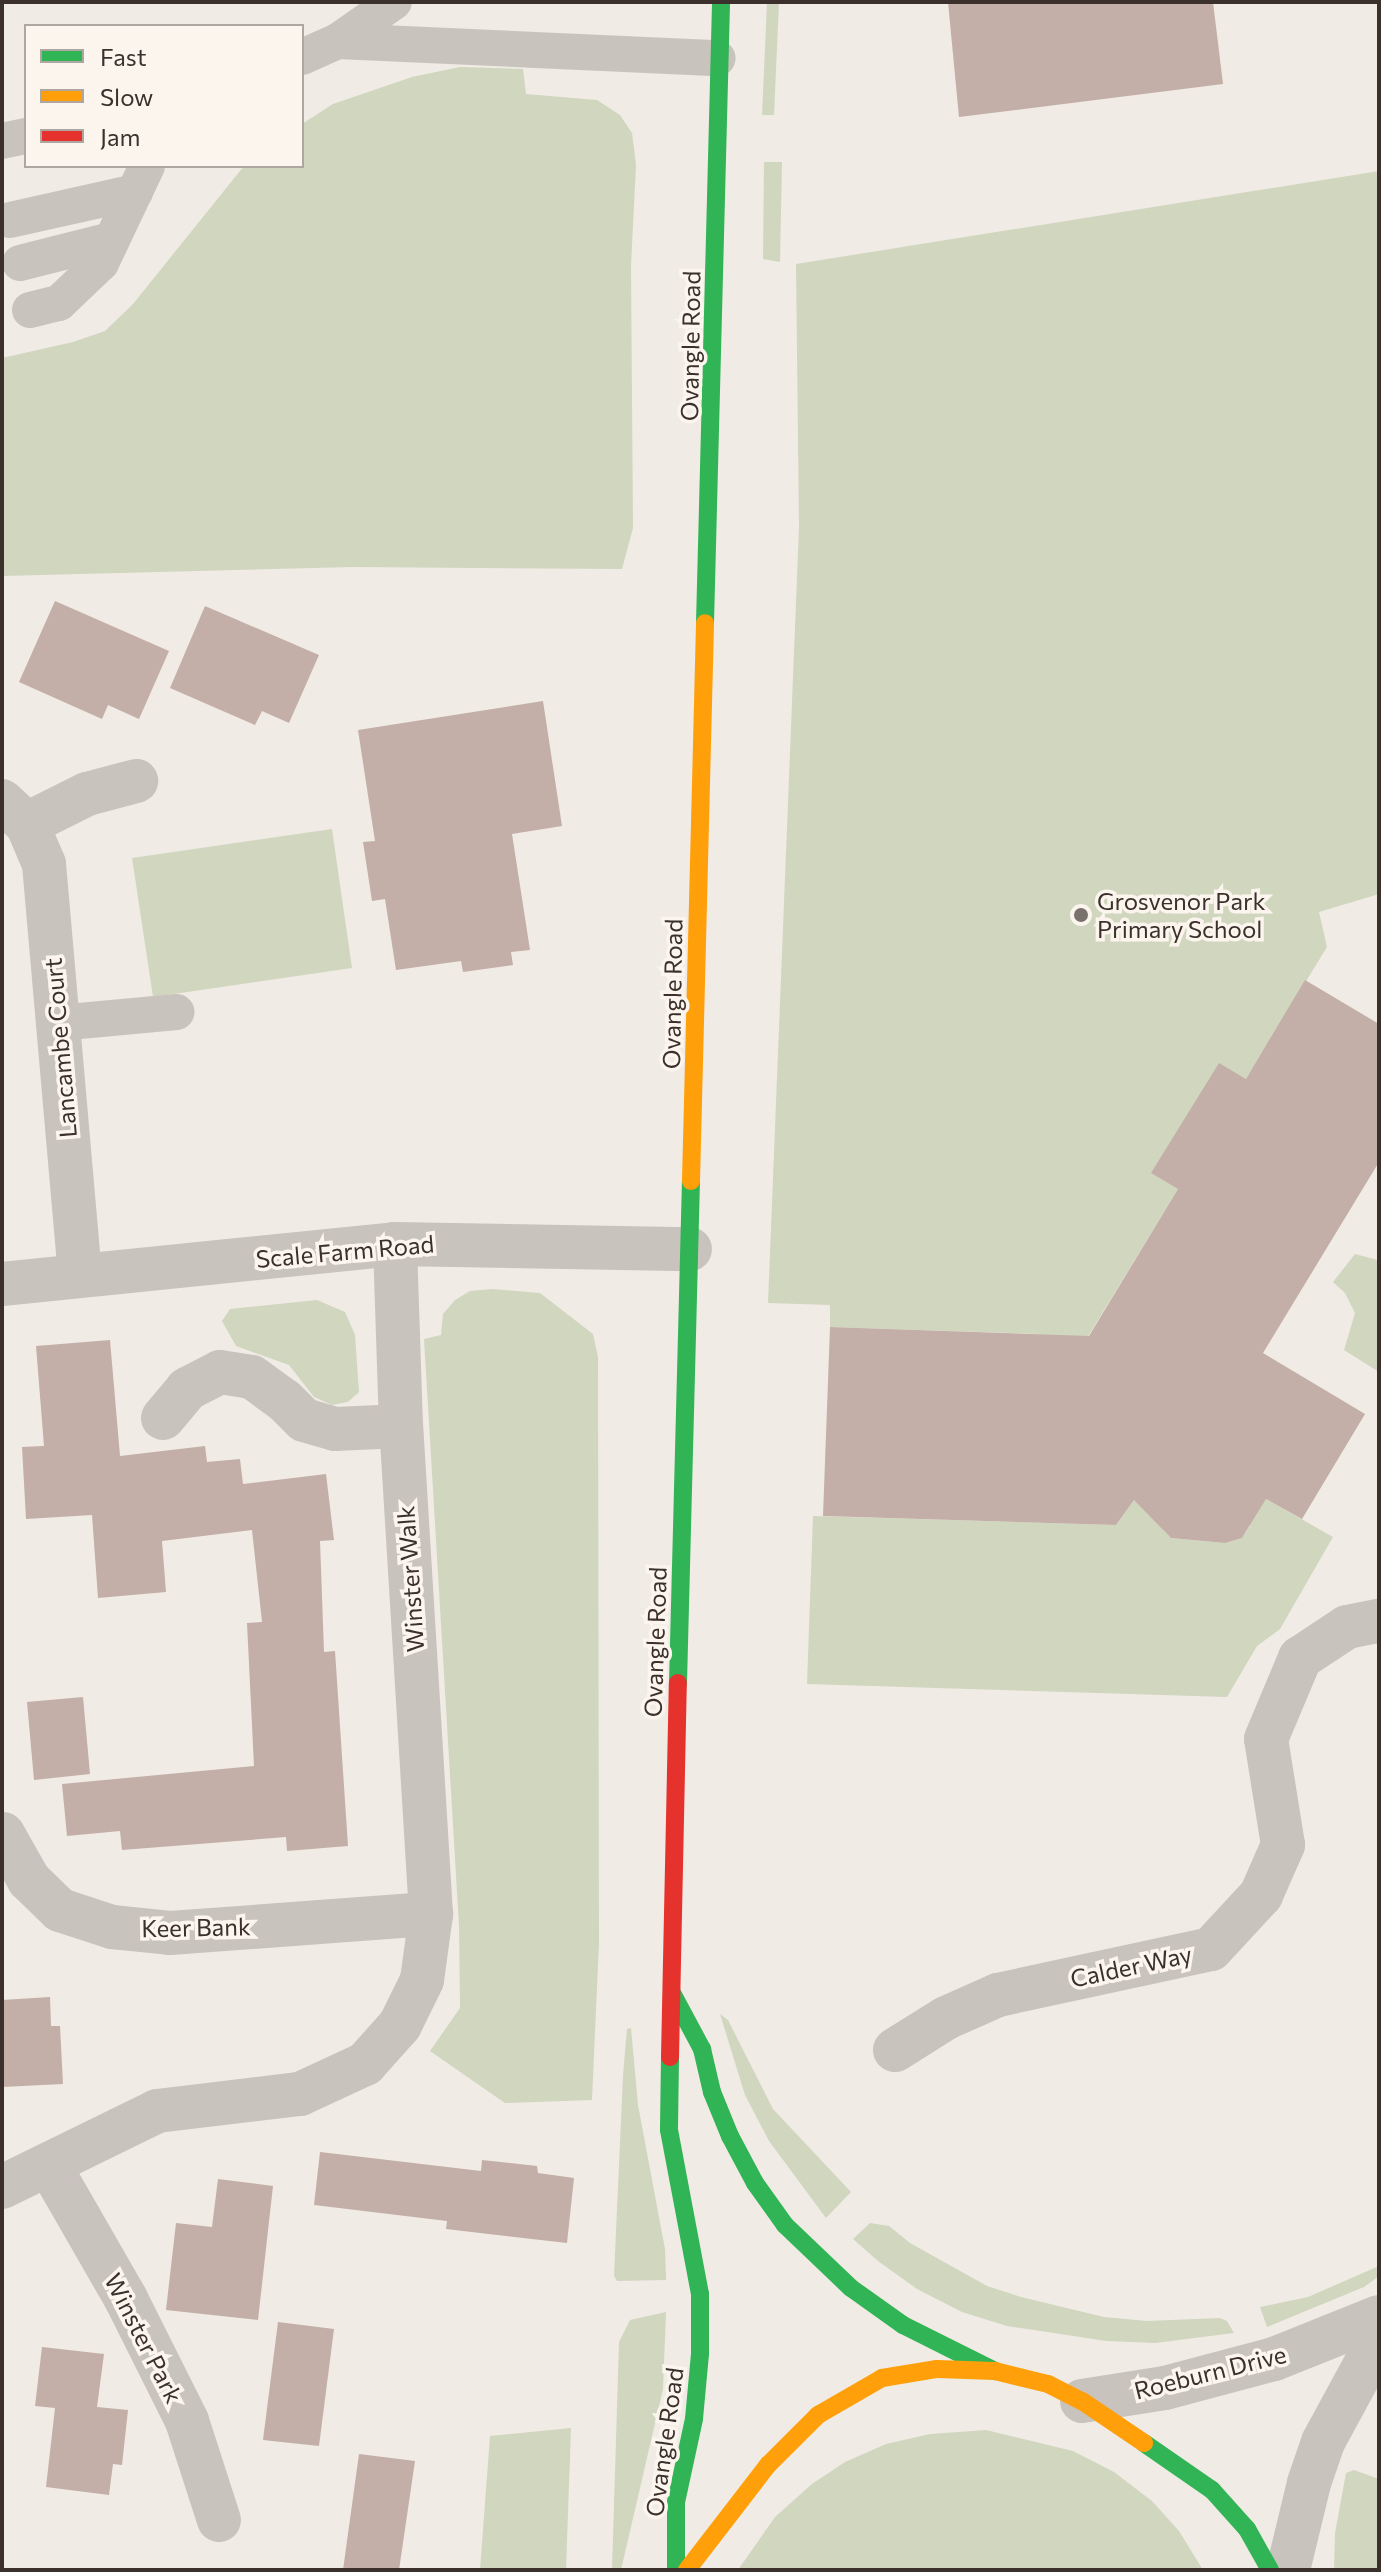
<!DOCTYPE html>
<style>
body{margin:0}
#map{position:relative;width:1381px;height:2572px;overflow:hidden;background:#f0ebe5;font-family:Commissioner,sans-serif}
div>[style]{position:absolute}
.green>*{inset:0;background:#d1d6bf}
.building>*{inset:0;background:#c3afa7}
.lane>*{height:36px;margin:-18px;padding:0 18px;transform-origin:18px;border-radius:18px;background:#c9c3be}
.street>*{height:44px;margin:-22px;padding:0 22px;transform-origin:22px;border-radius:22px;background:#c9c3be}
.fast>*{height:18px;margin:-9px;padding:0 9px;transform-origin:9px;border-radius:9px;background:#30b455}
.slow>*{height:18px;margin:-9px;padding:0 9px;transform-origin:9px;border-radius:9px;background:#ff9f0a}
.jam>*{height:18px;margin:-9px;padding:0 9px;transform-origin:9px;border-radius:9px;background:#e5322d}
.dots>*{width:22px;height:22px;translate:-50% -50%;box-sizing:border-box;border:4px solid #fbf5ee;border-radius:50%}
span{translate:-50% -50%;white-space:nowrap;text-align:center;line-height:1.15;-webkit-text-stroke:7px #fbf5ee;paint-order:stroke}
.street-label{font-size:24px;color:#3b302b}
.poi-label{font-size:24px;color:#3b302b}
.left{translate:0 -50%;text-align:left}
.frame{position:absolute;inset:0;border:4px solid #3b302b;pointer-events:none}
.legend{position:absolute;left:24px;top:24px;width:280px;height:144px;box-sizing:border-box;background:#fbf5ee;border:2px solid #aea6a0;margin:0;padding:10px 14px;list-style:none;font-size:24px;color:#3b302b}
.legend li{display:flex;align-items:center;gap:16px;height:40px}
.legend b{width:40px;border:2px solid #aea6a0}
</style>
<div id="map">
<div class="green">
<div style="clip-path:polygon(767px 2px,779px 2px,774px 115px,762px 115px)"></div>
<div style="clip-path:polygon(460px 67px,523px 69px,526px 94px,597px 100px,620px 115px,632px 133px,636px 165px,631px 266px,633px 528px,622px 569px,352px 567px,2px 576px,2px 358px,73px 342px,105px 331px,133px 304px,244px 166px,302px 166px,302px 124px,333px 104px,412px 77px)"></div>
<div style="clip-path:polygon(764px 162px,782px 162px,780px 262px,763px 259px)"></div>
<div style="clip-path:polygon(1379px 171px,1379px 894px,1319px 912px,1327px 947px,1246px 1079px,1219px 1064px,1152px 1173px,1178px 1189px,1070px 1366px,1039px 1334px,830px 1327px,830px 1305px,768px 1303px,799px 527px,796px 264px)"></div>
<div style="clip-path:polygon(332px 829px,352px 968px,153px 997px,132px 858px)"></div>
<div style="clip-path:polygon(1355px 1254px,1378px 1260px,1379px 1372px,1344px 1350px,1355px 1313px,1345px 1293px,1333px 1282px)"></div>
<div style="clip-path:polygon(492px 1289px,540px 1293px,593px 1334px,598px 1357px,599px 1943px,592px 2100px,505px 2103px,430px 2051px,460px 2008px,459px 1926px,424px 1339px,441px 1335px,443px 1314px,455px 1300px,470px 1291px)"></div>
<div style="clip-path:polygon(317px 1300px,345px 1312px,355px 1335px,359px 1392px,348px 1402px,332px 1405px,314px 1397px,289px 1365px,236px 1346px,222px 1321px,230px 1309px)"></div>
<div style="clip-path:polygon(1151px 1476px,1163px 1530px,1171px 1538px,1225px 1543px,1242px 1538px,1250px 1526px,1249px 1515px,1229px 1478px,1333px 1537px,1280px 1629px,1257px 1646px,1227px 1697px,807px 1684px,813px 1516px,1116px 1525px)"></div>
<div style="clip-path:polygon(720px 2014px,728px 2020px,773px 2109px,851px 2192px,826px 2218px,769px 2141px,745px 2095px)"></div>
<div style="clip-path:polygon(631px 2028px,638px 2105px,665px 2249px,666px 2280px,617px 2281px,614px 2276px,623px 2075px,627px 2029px)"></div>
<div style="clip-path:polygon(870px 2223px,889px 2226px,910px 2243px,987px 2286px,1021px 2297px,1104px 2317px,1147px 2321px,1220px 2318px,1227px 2321px,1234px 2333px,1155px 2343px,1106px 2341px,1007px 2326px,962px 2312px,917px 2289px,878px 2261px,853px 2239px)"></div>
<div style="clip-path:polygon(1379px 2266px,1379px 2276px,1364px 2287px,1267px 2327px,1260px 2307px,1308px 2297px)"></div>
<div style="clip-path:polygon(666px 2312px,663px 2389px,621px 2570px,612px 2570px,619px 2342px,630px 2320px)"></div>
<div style="clip-path:polygon(571px 2428px,566px 2570px,480px 2570px,490px 2436px)"></div>
<div style="clip-path:polygon(986px 2430px,1073px 2451px,1114px 2472px,1152px 2501px,1179px 2531px,1203px 2570px,738px 2570px,775px 2517px,812px 2484px,845px 2462px,886px 2444px,930px 2434px)"></div>
<div style="clip-path:polygon(1354px 2470px,1379px 2479px,1379px 2570px,1334px 2570px,1335px 2533px,1346px 2473px)"></div>
</div>
<div class="building">
<div style="clip-path:polygon(948px 2px,1213px 2px,1223px 84px,959px 117px)"></div>
<div style="clip-path:polygon(55px 601px,169px 651px,139px 719px,108px 705px,102px 719px,19px 682px)"></div>
<div style="clip-path:polygon(205px 606px,319px 655px,289px 723px,262px 711px,255px 725px,170px 688px)"></div>
<div style="clip-path:polygon(543px 701px,562px 826px,512px 834px,530px 950px,511px 952px,513px 965px,463px 972px,461px 961px,396px 970px,385px 899px,372px 901px,363px 842px,375px 841px,358px 730px)"></div>
<div style="clip-path:polygon(1305px 980px,1379px 1024px,1379px 1162px,1263px 1353px,1365px 1414px,1302px 1519px,1266px 1499px,1242px 1538px,1225px 1543px,1171px 1538px,1134px 1500px,1116px 1525px,823px 1516px,830px 1327px,1089px 1336px,1178px 1189px,1151px 1173px,1219px 1063px,1246px 1079px)"></div>
<div style="clip-path:polygon(110px 1340px,120px 1456px,205px 1446px,207px 1462px,240px 1459px,243px 1484px,326px 1474px,334px 1540px,320px 1541px,324px 1652px,335px 1651px,348px 1846px,287px 1851px,286px 1837px,122px 1850px,120px 1831px,67px 1836px,62px 1784px,254px 1766px,247px 1623px,262px 1622px,252px 1530px,162px 1541px,166px 1592px,98px 1598px,92px 1515px,26px 1519px,22px 1447px,44px 1446px,36px 1346px)"></div>
<div style="clip-path:polygon(83px 1697px,90px 1774px,34px 1780px,27px 1702px)"></div>
<div style="clip-path:polygon(50px 1997px,51px 2026px,60px 2026px,63px 2084px,2px 2087px,2px 2000px)"></div>
<div style="clip-path:polygon(320px 2152px,481px 2171px,482px 2160px,537px 2166px,538px 2173px,574px 2178px,567px 2243px,446px 2229px,447px 2221px,314px 2205px)"></div>
<div style="clip-path:polygon(218px 2179px,273px 2186px,258px 2320px,166px 2310px,176px 2223px,212px 2227px)"></div>
<div style="clip-path:polygon(278px 2322px,334px 2329px,319px 2446px,263px 2440px)"></div>
<div style="clip-path:polygon(42px 2347px,104px 2354px,97px 2407px,128px 2410px,122px 2465px,113px 2464px,109px 2495px,46px 2487px,55px 2408px,35px 2406px)"></div>
<div style="clip-path:polygon(359px 2454px,415px 2461px,399px 2570px,343px 2570px)"></div>
</div>
<div class="lane">
<div style="left:338px;top:41px;width:380px;rotate:2.6deg"></div>
<div style="left:302px;top:57px;width:39px;rotate:-24deg"></div>
<div style="left:338px;top:41px;width:68px;rotate:-34.9deg"></div>
<div style="left:2px;top:141px;width:25px;rotate:-12deg"></div>
<div style="left:10px;top:220px;width:128px;rotate:-12.6deg"></div>
<div style="left:20px;top:263px;width:94px;rotate:-14.2deg"></div>
<div style="left:30px;top:310px;width:30px;rotate:-14deg"></div>
<div style="left:59px;top:303px;width:58px;rotate:-43.6deg"></div>
<div style="left:101px;top:263px;width:107px;rotate:-64.6deg"></div>
<div style="left:58px;top:1023px;width:119px;rotate:-5.3deg"></div>
</div>
<div class="street">
<div style="left:2px;top:801px;width:34px;rotate:43deg"></div>
<div style="left:27px;top:824px;width:43px;rotate:67deg"></div>
<div style="left:44px;top:864px;width:413px;rotate:85deg"></div>
<div style="left:27px;top:824px;width:67px;rotate:-26.6deg"></div>
<div style="left:87px;top:794px;width:51px;rotate:-14.9deg"></div>
<div style="left:2px;top:1284px;width:395px;rotate:-5.8deg"></div>
<div style="left:395px;top:1244px;width:295px;rotate:1deg"></div>
<div style="left:163px;top:1418px;width:38px;rotate:-50deg"></div>
<div style="left:187px;top:1389px;width:37px;rotate:-27deg"></div>
<div style="left:220px;top:1372px;width:32px;rotate:9deg"></div>
<div style="left:252px;top:1377px;width:39px;rotate:36deg"></div>
<div style="left:284px;top:1400px;width:28px;rotate:45deg"></div>
<div style="left:304px;top:1420px;width:32px;rotate:16deg"></div>
<div style="left:335px;top:1429px;width:66px;rotate:-2.6deg"></div>
<div style="left:3px;top:1834px;width:53px;rotate:60.5deg"></div>
<div style="left:29px;top:1880px;width:43px;rotate:44.1deg"></div>
<div style="left:60px;top:1910px;width:55px;rotate:18.1deg"></div>
<div style="left:112px;top:1927px;width:58px;rotate:5.9deg"></div>
<div style="left:170px;top:1933px;width:262px;rotate:-4.2deg"></div>
<div style="left:895px;top:2050px;width:60px;rotate:-32.1deg"></div>
<div style="left:946px;top:2018px;width:57px;rotate:-23.9deg"></div>
<div style="left:998px;top:1995px;width:218px;rotate:-12.2deg"></div>
<div style="left:1211px;top:1949px;width:74px;rotate:-47.2deg"></div>
<div style="left:1261px;top:1895px;width:55px;rotate:-66.3deg"></div>
<div style="left:1283px;top:1845px;width:107px;rotate:-99.1deg"></div>
<div style="left:1266px;top:1739px;width:88px;rotate:-67.2deg"></div>
<div style="left:1300px;top:1658px;width:56px;rotate:-33.4deg"></div>
<div style="left:1347px;top:1627px;width:33px;rotate:-11deg"></div>
<div style="left:49px;top:2165px;width:155px;rotate:60.1deg"></div>
<div style="left:126px;top:2299px;width:136px;rotate:63.4deg"></div>
<div style="left:187px;top:2421px;width:104px;rotate:72.1deg"></div>
<div style="left:2px;top:2187px;width:173px;rotate:-26.1deg"></div>
<div style="left:157px;top:2111px;width:144px;rotate:-6.8deg"></div>
<div style="left:300px;top:2094px;width:72px;rotate:-24.8deg"></div>
<div style="left:365px;top:2064px;width:52px;rotate:-48.1deg"></div>
<div style="left:400px;top:2025px;width:50px;rotate:-63.9deg"></div>
<div style="left:422px;top:1980px;width:67px;rotate:-82.2deg"></div>
<div style="left:431px;top:1914px;width:489px;rotate:-93.5deg"></div>
<div style="left:401px;top:1426px;width:182px;rotate:-91.9deg"></div>
<div style="left:1082px;top:2401px;width:84px;rotate:-8.9deg"></div>
<div style="left:1165px;top:2388px;width:113px;rotate:-14.9deg"></div>
<div style="left:1274px;top:2359px;width:113px;rotate:-21.8deg"></div>
<div style="left:1288px;top:2570px;width:89px;rotate:-76.4deg"></div>
<div style="left:1309px;top:2483px;width:43px;rotate:-71.1deg"></div>
<div style="left:1323px;top:2442px;width:117px;rotate:-61.5deg"></div>
</div>
<div class="fast">
<div style="left:705px;top:623px;width:621px;rotate:-88.52deg"></div>
<div style="left:678px;top:1683px;width:502px;rotate:-88.52deg"></div>
<div style="left:672px;top:1993px;width:64px;rotate:61.8deg"></div>
<div style="left:702px;top:2049px;width:44px;rotate:76.9deg"></div>
<div style="left:712px;top:2092px;width:48px;rotate:67.8deg"></div>
<div style="left:730px;top:2136px;width:53px;rotate:62deg"></div>
<div style="left:755px;top:2183px;width:52px;rotate:54.5deg"></div>
<div style="left:785px;top:2225px;width:91px;rotate:43.7deg"></div>
<div style="left:851px;top:2288px;width:64px;rotate:35.4deg"></div>
<div style="left:903px;top:2325px;width:103px;rotate:26.6deg"></div>
<div style="left:670px;top:2057px;width:73px;rotate:90.8deg"></div>
<div style="left:669px;top:2130px;width:167px;rotate:79.3deg"></div>
<div style="left:700px;top:2294px;width:60px;rotate:90deg"></div>
<div style="left:700px;top:2354px;width:65px;rotate:95.3deg"></div>
<div style="left:694px;top:2419px;width:85px;rotate:102.2deg"></div>
<div style="left:676px;top:2502px;width:68px;rotate:90deg"></div>
<div style="left:1144px;top:2443px;width:83px;rotate:34.7deg"></div>
<div style="left:1212px;top:2490px;width:52px;rotate:48.1deg"></div>
<div style="left:1247px;top:2529px;width:47px;rotate:60.7deg"></div>
</div>
<div class="slow">
<div style="left:691px;top:1181px;width:558px;rotate:-88.56deg"></div>
<div style="left:687px;top:2570px;width:133px;rotate:-52.4deg"></div>
<div style="left:768px;top:2465px;width:71px;rotate:-45deg"></div>
<div style="left:818px;top:2415px;width:74px;rotate:-30deg"></div>
<div style="left:882px;top:2378px;width:56px;rotate:-9.3deg"></div>
<div style="left:937px;top:2369px;width:58px;rotate:2deg"></div>
<div style="left:995px;top:2371px;width:55px;rotate:13.8deg"></div>
<div style="left:1048px;top:2384px;width:38px;rotate:27deg"></div>
<div style="left:1082px;top:2401px;width:75px;rotate:34.1deg"></div>
</div>
<div class="jam">
<div style="left:670px;top:2057px;width:374px;rotate:-88.8deg"></div>
</div>
<div class="dots">
<div style="left:1081px;top:915px;background:#7a716c"></div>
</div>
<div class="street-label">
<span style="left:690px;top:346px;rotate:-89deg">Ovangle Road</span>
<span style="left:672px;top:994px;rotate:-89deg">Ovangle Road</span>
<span style="left:60px;top:1048px;rotate:-95deg">Lancambe Court</span>
<span style="left:345px;top:1251px;rotate:-5deg">Scale Farm Road</span>
<span style="left:410px;top:1579px;rotate:-94deg">Winster Walk</span>
<span style="left:655px;top:1642px;rotate:-88deg">Ovangle Road</span>
<span style="left:196px;top:1927px;rotate:-1deg">Keer Bank</span>
<span style="left:1131px;top:1966px;rotate:-12deg">Calder Way</span>
<span style="left:144px;top:2338px;rotate:63deg">Winster Park</span>
<span style="left:1210px;top:2372px;rotate:-14deg">Roeburn Drive</span>
<span style="left:664px;top:2442px;rotate:-82deg">Ovangle Road</span>
</div>
<div class="poi-label">
<span class="left" style="left:1097px;top:915px">Grosvenor Park<br>Primary School</span>
</div>
<div class="frame"></div>
<ul class="legend">
<li><b style="height:10px;background:#30b455"></b>Fast</li>
<li><b style="height:10px;background:#ff9f0a"></b>Slow</li>
<li><b style="height:10px;background:#e5322d"></b>Jam</li>
</ul>
</div>
